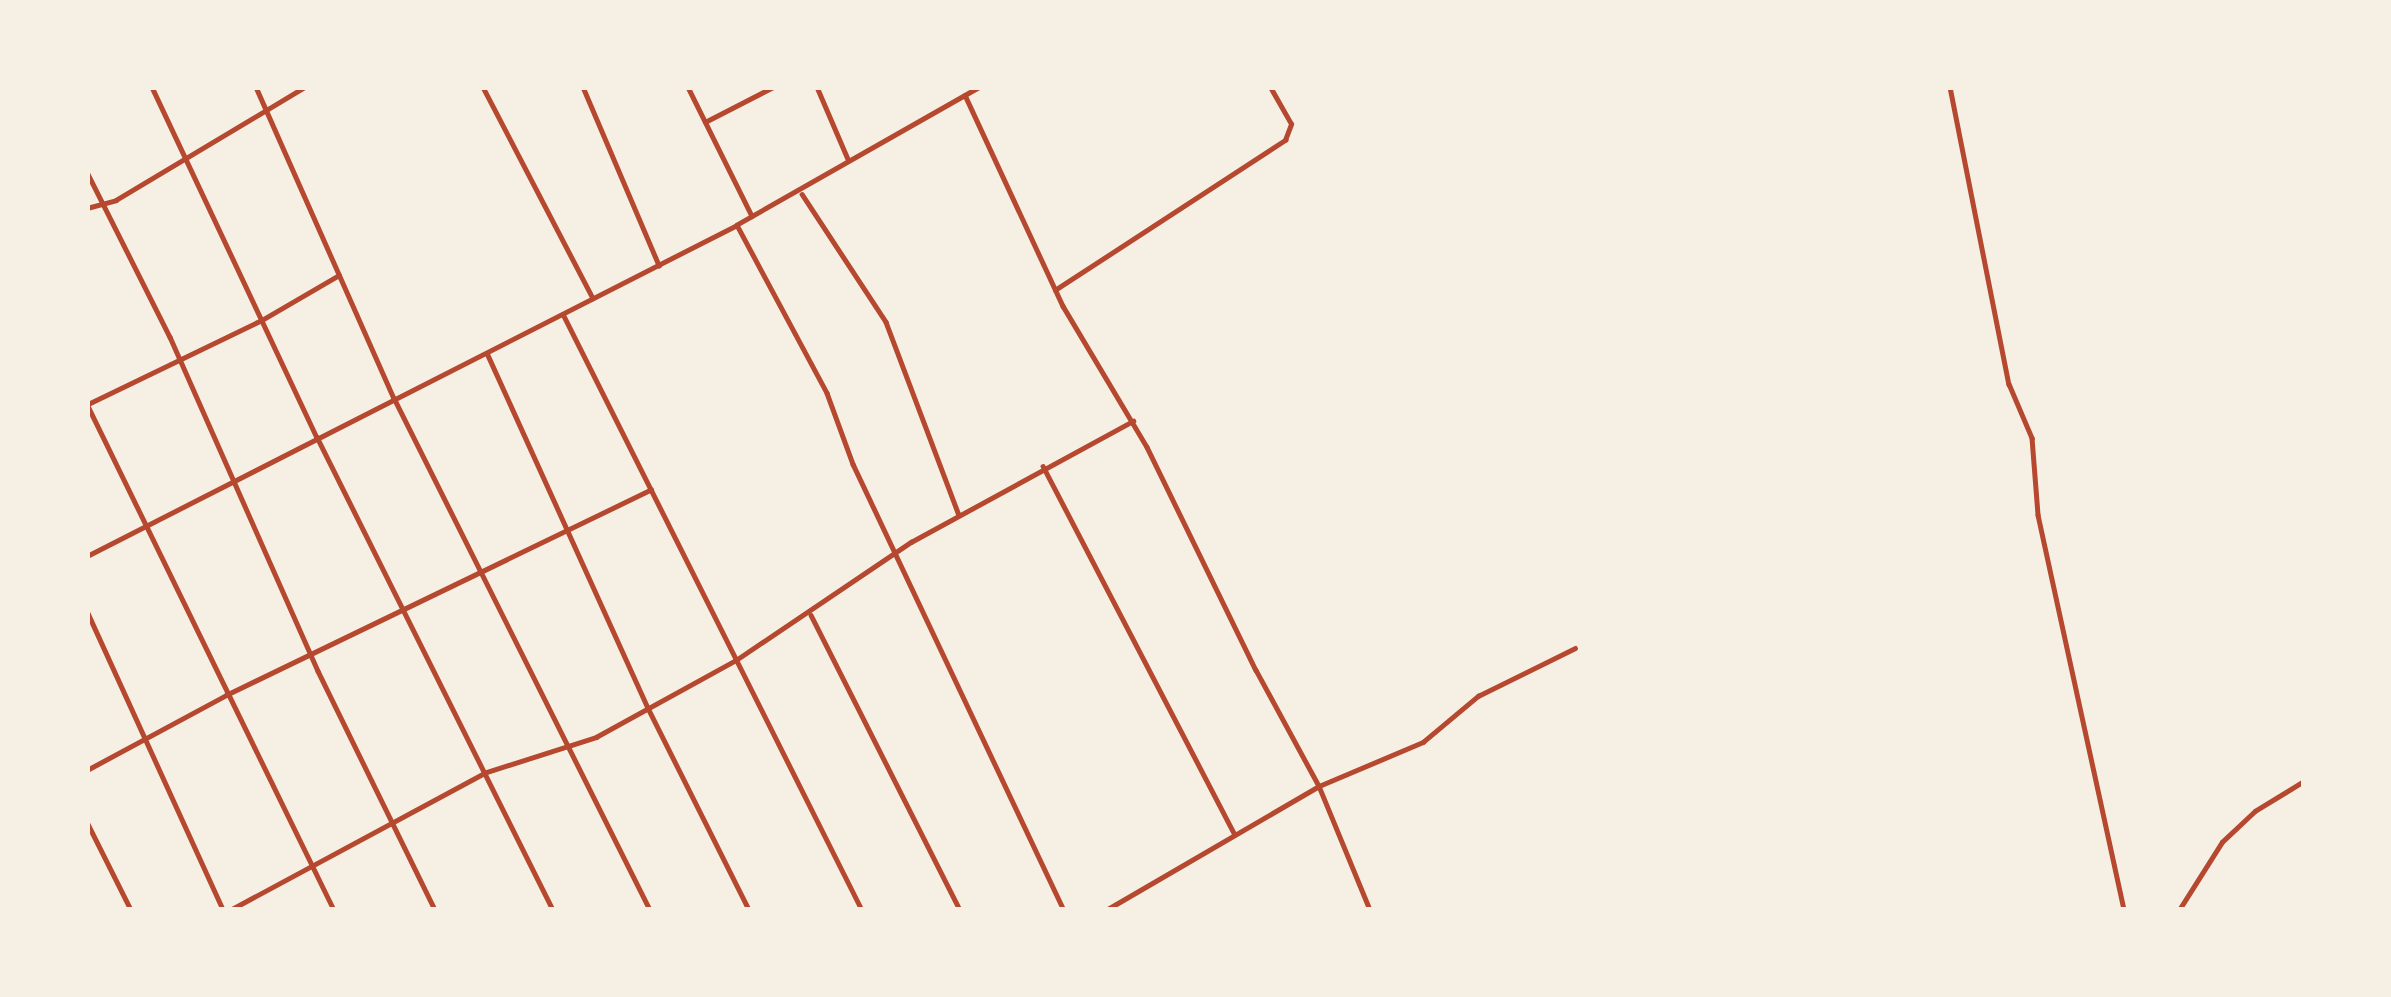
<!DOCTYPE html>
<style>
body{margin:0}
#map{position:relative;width:2391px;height:997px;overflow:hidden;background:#f6efe4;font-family:"Archivo Narrow",sans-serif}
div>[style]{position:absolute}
.minor>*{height:4.5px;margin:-2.25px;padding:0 2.25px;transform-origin:2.25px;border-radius:2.25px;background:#b5482f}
span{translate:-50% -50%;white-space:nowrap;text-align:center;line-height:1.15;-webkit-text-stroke:9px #f6efe4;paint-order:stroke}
.frame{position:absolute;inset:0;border:90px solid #f6efe4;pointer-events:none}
</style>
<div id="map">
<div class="minor">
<div style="left:152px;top:87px;width:387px;rotate:64.8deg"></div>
<div style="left:317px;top:437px;width:529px;rotate:63.48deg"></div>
<div style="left:256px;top:87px;width:340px;rotate:66.1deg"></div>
<div style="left:394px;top:398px;width:572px;rotate:63.43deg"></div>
<div style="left:483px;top:87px;width:238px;rotate:62.5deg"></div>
<div style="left:583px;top:87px;width:194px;rotate:66.9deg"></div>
<div style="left:688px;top:87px;width:144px;rotate:63.6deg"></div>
<div style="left:817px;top:87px;width:78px;rotate:66.7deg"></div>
<div style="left:980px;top:87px;width:279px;rotate:150.4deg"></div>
<div style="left:737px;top:225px;width:191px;rotate:61.8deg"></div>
<div style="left:827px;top:393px;width:76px;rotate:69.9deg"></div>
<div style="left:853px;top:464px;width:493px;rotate:64.7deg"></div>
<div style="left:1950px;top:87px;width:303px;rotate:78.8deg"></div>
<div style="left:2009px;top:384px;width:59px;rotate:66.9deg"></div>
<div style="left:2032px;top:438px;width:77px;rotate:85.5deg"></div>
<div style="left:2038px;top:515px;width:404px;rotate:77.7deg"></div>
<div style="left:965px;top:95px;width:233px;rotate:65.1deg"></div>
<div style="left:1063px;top:306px;width:164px;rotate:59.2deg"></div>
<div style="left:1147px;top:447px;width:248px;rotate:64deg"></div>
<div style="left:1256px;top:670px;width:132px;rotate:61.5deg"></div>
<div style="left:1319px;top:786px;width:134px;rotate:67.6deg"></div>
<div style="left:705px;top:122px;width:76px;rotate:-27.2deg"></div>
<div style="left:87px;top:172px;width:185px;rotate:63.3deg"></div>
<div style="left:170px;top:337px;width:365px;rotate:66.1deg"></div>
<div style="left:318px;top:671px;width:266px;rotate:63.9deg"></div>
<div style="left:802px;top:194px;width:153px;rotate:56.7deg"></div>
<div style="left:886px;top:322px;width:206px;rotate:69.3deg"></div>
<div style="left:87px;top:208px;width:30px;rotate:-15deg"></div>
<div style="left:116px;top:200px;width:220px;rotate:-30.9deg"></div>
<div style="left:1055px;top:290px;width:275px;rotate:-33.1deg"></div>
<div style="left:1285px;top:140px;width:17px;rotate:-69deg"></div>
<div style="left:1291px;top:124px;width:43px;rotate:-119.6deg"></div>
<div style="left:563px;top:314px;width:667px;rotate:63.36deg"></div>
<div style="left:487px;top:353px;width:390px;rotate:65.6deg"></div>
<div style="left:648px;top:708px;width:226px;rotate:63.4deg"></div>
<div style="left:87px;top:404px;width:563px;rotate:63.98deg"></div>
<div style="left:88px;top:404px;width:193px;rotate:-25.8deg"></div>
<div style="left:262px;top:320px;width:89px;rotate:-30.3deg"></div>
<div style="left:1043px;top:466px;width:414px;rotate:62.5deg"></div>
<div style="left:87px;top:556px;width:729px;rotate:-26.99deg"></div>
<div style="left:87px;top:611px;width:328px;rotate:65.5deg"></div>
<div style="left:811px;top:615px;width:330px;rotate:63.2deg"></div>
<div style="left:87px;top:770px;width:158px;rotate:-28.3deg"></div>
<div style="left:226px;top:695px;width:472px;rotate:-25.8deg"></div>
<div style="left:87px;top:822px;width:98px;rotate:63.4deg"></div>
<div style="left:230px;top:910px;width:289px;rotate:-28.3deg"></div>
<div style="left:484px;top:773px;width:118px;rotate:-17.8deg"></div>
<div style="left:596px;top:737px;width:160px;rotate:-28.8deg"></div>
<div style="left:736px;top:660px;width:211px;rotate:-34deg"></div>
<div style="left:911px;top:542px;width:253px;rotate:-28.6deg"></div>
<div style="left:1106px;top:910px;width:246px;rotate:-30.2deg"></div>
<div style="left:1319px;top:786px;width:113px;rotate:-22.9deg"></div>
<div style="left:1423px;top:742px;width:72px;rotate:-39.9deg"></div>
<div style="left:1478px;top:696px;width:108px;rotate:-26.3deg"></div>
<div style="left:2179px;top:910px;width:80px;rotate:-57.7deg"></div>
<div style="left:2222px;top:842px;width:45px;rotate:-43.2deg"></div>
<div style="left:2255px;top:811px;width:57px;rotate:-31.5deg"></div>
</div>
<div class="frame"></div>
</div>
